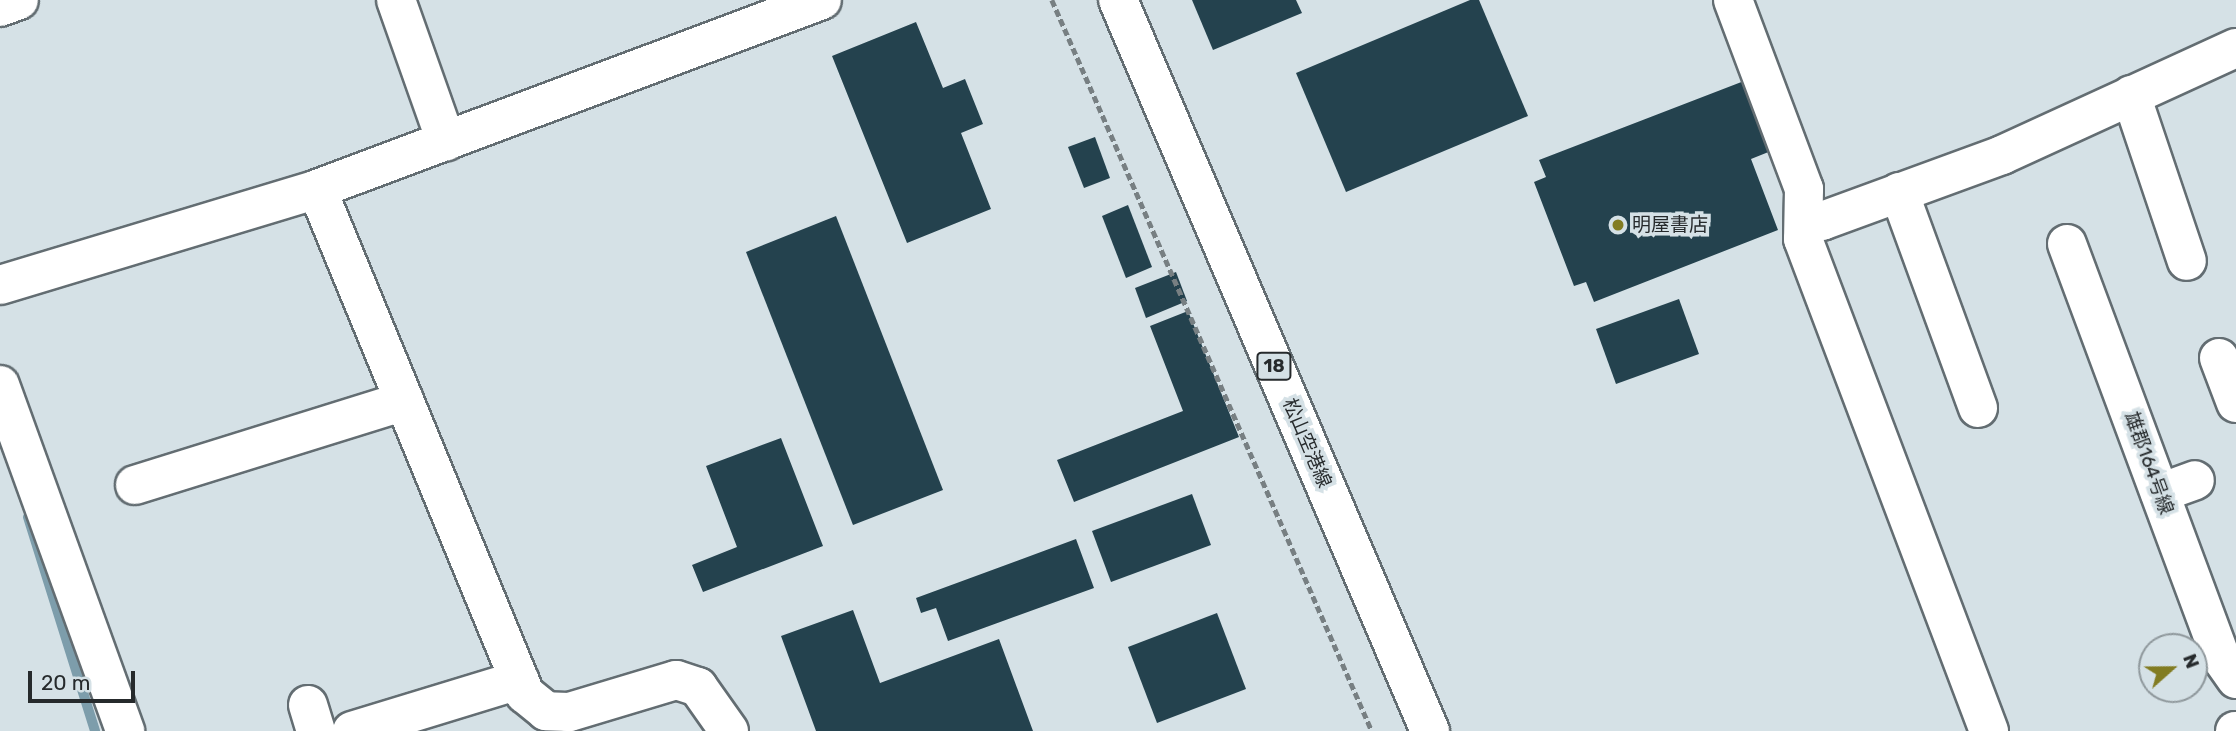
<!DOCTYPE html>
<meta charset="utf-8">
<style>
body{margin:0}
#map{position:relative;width:2236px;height:731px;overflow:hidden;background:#d5e1e6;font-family:Rubik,"Noto Sans JP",sans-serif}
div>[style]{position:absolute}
.stream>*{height:10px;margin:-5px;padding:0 5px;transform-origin:5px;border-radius:5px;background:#7d9dab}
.building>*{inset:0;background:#24424e}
.path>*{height:4.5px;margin-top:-2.25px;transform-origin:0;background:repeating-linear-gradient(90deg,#777f82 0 7px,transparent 0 10.5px)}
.roads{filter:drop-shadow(2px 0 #636d72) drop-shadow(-2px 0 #636d72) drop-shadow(0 2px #636d72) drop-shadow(0 -2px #636d72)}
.minor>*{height:38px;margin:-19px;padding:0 19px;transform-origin:19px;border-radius:19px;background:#fff}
.major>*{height:38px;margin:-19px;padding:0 19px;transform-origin:19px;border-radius:19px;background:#fff}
.dots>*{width:19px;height:19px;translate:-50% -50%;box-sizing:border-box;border:4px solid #d5e1e6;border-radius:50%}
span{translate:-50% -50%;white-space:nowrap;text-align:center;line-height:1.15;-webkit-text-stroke:7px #d5e1e6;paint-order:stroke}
.shield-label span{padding:2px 5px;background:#d5e1e6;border:2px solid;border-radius:5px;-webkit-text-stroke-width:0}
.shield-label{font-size:18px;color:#262a2c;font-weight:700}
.poi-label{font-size:19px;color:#262a2c}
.left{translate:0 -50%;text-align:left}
.street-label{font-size:19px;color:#262a2c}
.north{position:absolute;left:2138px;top:633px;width:70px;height:70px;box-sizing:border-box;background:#d5e1e6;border:2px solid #8f989c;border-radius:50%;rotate:69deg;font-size:19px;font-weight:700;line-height:28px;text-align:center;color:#262a2c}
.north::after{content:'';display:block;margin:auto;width:24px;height:32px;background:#827c22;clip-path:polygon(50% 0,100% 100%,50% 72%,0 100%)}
.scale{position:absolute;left:28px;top:671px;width:107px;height:32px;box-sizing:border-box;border:4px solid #262a2c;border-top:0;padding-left:9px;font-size:21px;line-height:24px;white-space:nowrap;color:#262a2c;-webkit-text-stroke:5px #d5e1e6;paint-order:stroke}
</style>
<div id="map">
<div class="stream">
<div style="left:28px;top:517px;width:224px;rotate:72.6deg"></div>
</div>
<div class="building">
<div style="clip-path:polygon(1192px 0,1296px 0,1302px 13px,1213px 50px)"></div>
<div style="clip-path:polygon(1470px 0,1479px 0,1528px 116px,1346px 192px,1296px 73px)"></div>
<div style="clip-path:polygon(916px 22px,943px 88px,965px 79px,983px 124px,961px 133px,991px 209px,907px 243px,832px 56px)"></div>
<div style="clip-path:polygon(1744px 81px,1771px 151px,1751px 159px,1778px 230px,1594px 302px,1586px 282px,1574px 286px,1534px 182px,1546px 177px,1539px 160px)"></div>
<div style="clip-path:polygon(1095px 137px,1110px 178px,1084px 188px,1068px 147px)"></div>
<div style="clip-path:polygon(1128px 205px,1152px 267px,1126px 278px,1102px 216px)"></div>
<div style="clip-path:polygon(836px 216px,943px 490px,853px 525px,746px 252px)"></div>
<div style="clip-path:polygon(1176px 272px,1187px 301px,1146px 318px,1135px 288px)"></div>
<div style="clip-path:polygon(1679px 299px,1699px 354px,1616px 384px,1596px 329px)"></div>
<div style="clip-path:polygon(1188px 311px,1239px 437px,1074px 502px,1057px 460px,1183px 411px,1150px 326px)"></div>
<div style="clip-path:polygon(781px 438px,823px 546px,703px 592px,692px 565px,737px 547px,706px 466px)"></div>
<div style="clip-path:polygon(1192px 494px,1211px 545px,1111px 582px,1092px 531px)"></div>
<div style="clip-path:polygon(1076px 539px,1094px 588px,948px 641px,936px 608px,921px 613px,916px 598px)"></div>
<div style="clip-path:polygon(853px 610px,880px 683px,999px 639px,1033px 731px,816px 731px,781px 636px)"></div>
<div style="clip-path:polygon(1217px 613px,1246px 689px,1157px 723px,1128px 647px)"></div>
</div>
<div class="path">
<div style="left:1052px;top:0;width:798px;rotate:66.36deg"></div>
</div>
<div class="roads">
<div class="minor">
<div style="left:396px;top:0;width:150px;rotate:70.5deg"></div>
<div style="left:1733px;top:0;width:202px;rotate:69.4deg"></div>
<div style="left:1804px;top:189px;width:50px;rotate:91.1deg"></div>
<div style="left:1803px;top:239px;width:526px;rotate:69.29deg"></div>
<div style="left:0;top:7px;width:20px;rotate:-20deg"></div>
<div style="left:2131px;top:95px;width:175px;rotate:71.4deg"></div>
<div style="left:1899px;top:192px;width:230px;rotate:69.9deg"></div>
<div style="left:1806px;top:221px;width:16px"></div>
<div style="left:1822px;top:221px;width:192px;rotate:-20.1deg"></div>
<div style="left:2002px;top:155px;width:257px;rotate:-24.6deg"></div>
<div style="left:2067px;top:244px;width:439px;rotate:69.6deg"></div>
<div style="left:2220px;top:656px;width:28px;rotate:55deg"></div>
<div style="left:0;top:285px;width:331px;rotate:-16.8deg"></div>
<div style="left:2219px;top:358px;width:48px;rotate:69.3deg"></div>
<div style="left:0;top:385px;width:368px;rotate:70.1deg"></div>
<div style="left:135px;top:485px;width:282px;rotate:-17.3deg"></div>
<div style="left:2160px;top:493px;width:37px;rotate:-20deg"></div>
<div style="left:308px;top:705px;width:27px;rotate:73deg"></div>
<div style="left:352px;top:731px;width:175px;rotate:-17deg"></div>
<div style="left:729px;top:731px;width:54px;rotate:-125.2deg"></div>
<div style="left:698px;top:687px;width:23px;rotate:-162deg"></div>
<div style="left:676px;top:680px;width:112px;rotate:163.3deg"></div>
<div style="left:569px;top:712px;width:23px;rotate:-178deg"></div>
<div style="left:546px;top:711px;width:27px;rotate:-141deg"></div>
<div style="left:525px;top:694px;width:546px;rotate:-112.39deg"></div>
<div style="left:317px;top:189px;width:539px;rotate:-20.52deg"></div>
<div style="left:2235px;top:731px;width:1px"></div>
</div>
<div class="major">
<div style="left:1118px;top:0;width:795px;rotate:66.89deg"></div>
</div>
</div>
<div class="dots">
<div style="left:1618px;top:225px;background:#827c22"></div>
</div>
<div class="shield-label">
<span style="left:1274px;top:366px">18</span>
</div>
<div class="poi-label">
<span class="left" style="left:1632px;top:225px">明屋書店</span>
</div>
<div class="street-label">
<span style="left:1307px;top:443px;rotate:67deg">松山空港線</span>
<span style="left:2149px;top:463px;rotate:70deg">雄郡164号線</span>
</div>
<div class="north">N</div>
<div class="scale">20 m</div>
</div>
